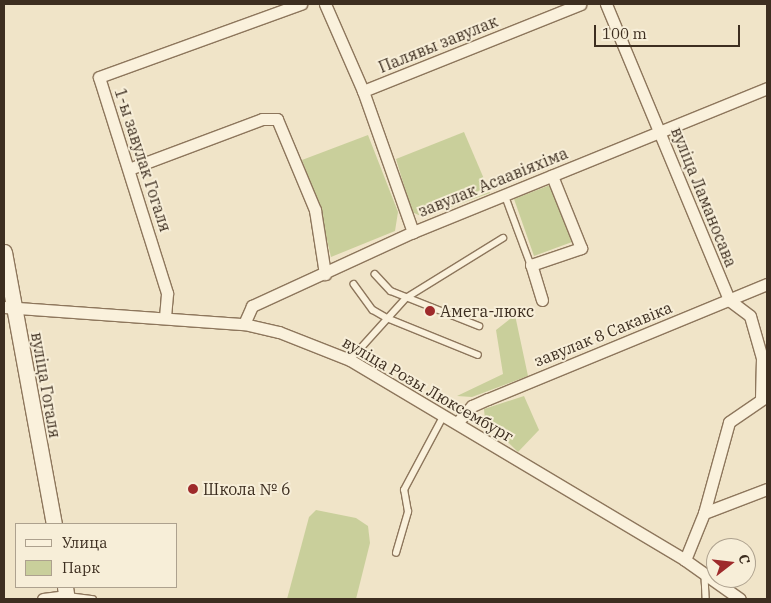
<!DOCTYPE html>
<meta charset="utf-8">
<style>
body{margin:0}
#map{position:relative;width:771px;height:603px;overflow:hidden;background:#f0e4c8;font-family:"IBM Plex Serif",serif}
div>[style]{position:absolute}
.green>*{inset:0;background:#c9cf9b}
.roads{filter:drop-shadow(1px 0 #8d765c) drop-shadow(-1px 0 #8d765c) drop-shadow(0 1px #8d765c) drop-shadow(0 -1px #8d765c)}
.service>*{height:5.5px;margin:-2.75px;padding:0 2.75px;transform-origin:2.75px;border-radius:2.75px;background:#faf1dc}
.minor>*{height:11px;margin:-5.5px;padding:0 5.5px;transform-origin:5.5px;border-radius:5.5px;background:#faf1dc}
.secondary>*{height:15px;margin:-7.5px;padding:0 7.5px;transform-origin:7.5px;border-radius:7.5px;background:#faf1dc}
.dots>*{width:14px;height:14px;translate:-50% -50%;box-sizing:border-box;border:2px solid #f7eed8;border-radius:50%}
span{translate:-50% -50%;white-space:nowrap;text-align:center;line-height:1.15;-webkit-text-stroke:4px #f7eed8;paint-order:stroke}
.street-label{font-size:16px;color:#3d2e20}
.poi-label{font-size:16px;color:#3d2e20}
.left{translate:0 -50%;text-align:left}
.frame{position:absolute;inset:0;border:5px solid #3d2e20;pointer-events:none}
.legend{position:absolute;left:15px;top:523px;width:162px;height:65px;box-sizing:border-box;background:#f7eed8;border:1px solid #ada18e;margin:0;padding:6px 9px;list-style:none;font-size:15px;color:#3d2e20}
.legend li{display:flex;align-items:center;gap:10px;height:25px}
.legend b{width:25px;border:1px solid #ada18e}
.north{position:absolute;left:706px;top:538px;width:50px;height:50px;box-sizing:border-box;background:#f7eed8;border:1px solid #ada18e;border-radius:50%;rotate:74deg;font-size:14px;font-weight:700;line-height:20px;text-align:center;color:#3d2e20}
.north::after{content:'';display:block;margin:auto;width:18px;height:22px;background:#9e2a2b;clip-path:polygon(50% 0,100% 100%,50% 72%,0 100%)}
.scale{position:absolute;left:594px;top:25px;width:146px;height:22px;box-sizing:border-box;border:2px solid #3d2e20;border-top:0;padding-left:6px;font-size:15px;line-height:18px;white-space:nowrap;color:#3d2e20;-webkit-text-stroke:4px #f7eed8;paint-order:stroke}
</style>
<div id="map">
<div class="green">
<div style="clip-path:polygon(464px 132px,490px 193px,423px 217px,412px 212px,396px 159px)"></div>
<div style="clip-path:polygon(368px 135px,398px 212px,395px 231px,331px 257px,319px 206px,302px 160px)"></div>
<div style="clip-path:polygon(550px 185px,572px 242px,534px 256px,514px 199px)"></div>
<div style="clip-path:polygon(515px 315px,528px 376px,472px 397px,457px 396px,503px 374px,496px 330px)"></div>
<div style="clip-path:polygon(524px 396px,539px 430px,518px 452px,485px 420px,484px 409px)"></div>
<div style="clip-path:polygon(316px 510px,356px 518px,368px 526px,370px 543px,356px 599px,287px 599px,309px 517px)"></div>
</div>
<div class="roads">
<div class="service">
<div style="left:505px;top:195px;width:75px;rotate:69.6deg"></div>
<div style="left:375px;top:274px;width:23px;rotate:47deg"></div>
<div style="left:391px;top:291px;width:95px;rotate:21.7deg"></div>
<div style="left:354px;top:284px;width:32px;rotate:54deg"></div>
<div style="left:373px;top:310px;width:16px;rotate:30deg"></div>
<div style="left:387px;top:318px;width:98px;rotate:22.1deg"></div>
<div style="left:350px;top:360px;width:84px;rotate:-47.9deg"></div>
<div style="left:406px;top:298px;width:114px;rotate:-31.7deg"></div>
<div style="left:396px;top:553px;width:43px;rotate:-73.7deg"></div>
<div style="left:408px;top:512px;width:22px;rotate:-100deg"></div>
<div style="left:404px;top:490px;width:85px;rotate:-61.9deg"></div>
<div style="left:705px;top:577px;width:22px;rotate:87deg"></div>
<div style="left:68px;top:596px;width:25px;rotate:7deg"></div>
</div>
<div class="minor">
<div style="left:325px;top:4px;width:95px;rotate:66.4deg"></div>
<div style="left:363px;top:91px;width:150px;rotate:70.5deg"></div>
<div style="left:606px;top:4px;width:321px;rotate:67.4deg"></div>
<div style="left:729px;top:300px;width:26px;rotate:37deg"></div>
<div style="left:750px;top:316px;width:44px;rotate:74.1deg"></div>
<div style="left:762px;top:358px;width:41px;rotate:91.4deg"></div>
<div style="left:363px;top:91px;width:234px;rotate:-21.8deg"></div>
<div style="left:129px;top:169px;width:142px;rotate:-20.6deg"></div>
<div style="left:262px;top:119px;width:15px"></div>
<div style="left:277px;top:119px;width:99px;rotate:67.3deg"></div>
<div style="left:315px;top:210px;width:65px;rotate:81.1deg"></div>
<div style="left:542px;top:300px;width:37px;rotate:-107deg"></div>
<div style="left:531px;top:265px;width:53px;rotate:-18.8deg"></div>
<div style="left:581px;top:248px;width:78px;rotate:-111.9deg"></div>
<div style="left:4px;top:307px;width:241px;rotate:4.1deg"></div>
<div style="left:244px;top:324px;width:36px;rotate:13deg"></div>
<div style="left:279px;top:332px;width:76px;rotate:21.5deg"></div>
<div style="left:350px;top:360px;width:390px;rotate:30.8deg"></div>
<div style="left:685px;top:560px;width:67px;rotate:35.3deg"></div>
<div style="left:165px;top:317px;width:24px;rotate:-85deg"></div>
<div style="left:167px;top:293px;width:226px;rotate:-107.5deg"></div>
<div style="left:99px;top:77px;width:215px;rotate:-19.9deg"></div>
<div style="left:244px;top:324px;width:20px;rotate:-66deg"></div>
<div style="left:252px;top:306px;width:177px;rotate:-24.7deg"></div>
<div style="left:413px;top:232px;width:382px;rotate:-22.1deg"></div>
<div style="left:457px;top:423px;width:23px;rotate:-49deg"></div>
<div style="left:472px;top:406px;width:17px;rotate:-24deg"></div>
<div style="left:488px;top:399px;width:302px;rotate:-22.4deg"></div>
<div style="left:704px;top:513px;width:67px;rotate:-20.9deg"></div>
<div style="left:685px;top:560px;width:51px;rotate:-68deg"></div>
<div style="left:704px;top:513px;width:94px;rotate:-74.6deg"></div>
<div style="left:729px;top:422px;width:46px;rotate:-34.4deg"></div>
<div style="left:43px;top:599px;width:24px;rotate:-7deg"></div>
</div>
<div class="secondary">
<div style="left:4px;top:252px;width:277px;rotate:79.6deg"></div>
<div style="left:65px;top:587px;width:12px;rotate:81deg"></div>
</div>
</div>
<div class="dots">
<div style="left:430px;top:311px;background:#9e2a2b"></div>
<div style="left:193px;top:489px;background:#9e2a2b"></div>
</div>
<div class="street-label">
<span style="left:438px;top:44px;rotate:-22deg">Палявы завулак</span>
<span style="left:143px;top:160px;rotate:72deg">1-ы завулак Гогаля</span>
<span style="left:493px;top:182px;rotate:-22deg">завулак Асаавіяхіма</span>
<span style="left:704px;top:197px;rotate:68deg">вуліца Ламаносава</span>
<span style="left:603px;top:334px;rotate:-22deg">завулак 8 Сакавіка</span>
<span style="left:46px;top:385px;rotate:80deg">вуліца Гогаля</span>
<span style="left:428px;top:389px;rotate:30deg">вуліца Розы Люксембург</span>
</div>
<div class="poi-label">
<span class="left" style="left:440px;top:311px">Амега-люкс</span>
<span class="left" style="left:203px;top:489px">Школа № 6</span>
</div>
<div class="frame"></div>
<ul class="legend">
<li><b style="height:6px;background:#faf1dc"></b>Улица</li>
<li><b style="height:14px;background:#c9cf9b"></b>Парк</li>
</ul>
<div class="north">С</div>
<div class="scale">100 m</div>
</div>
